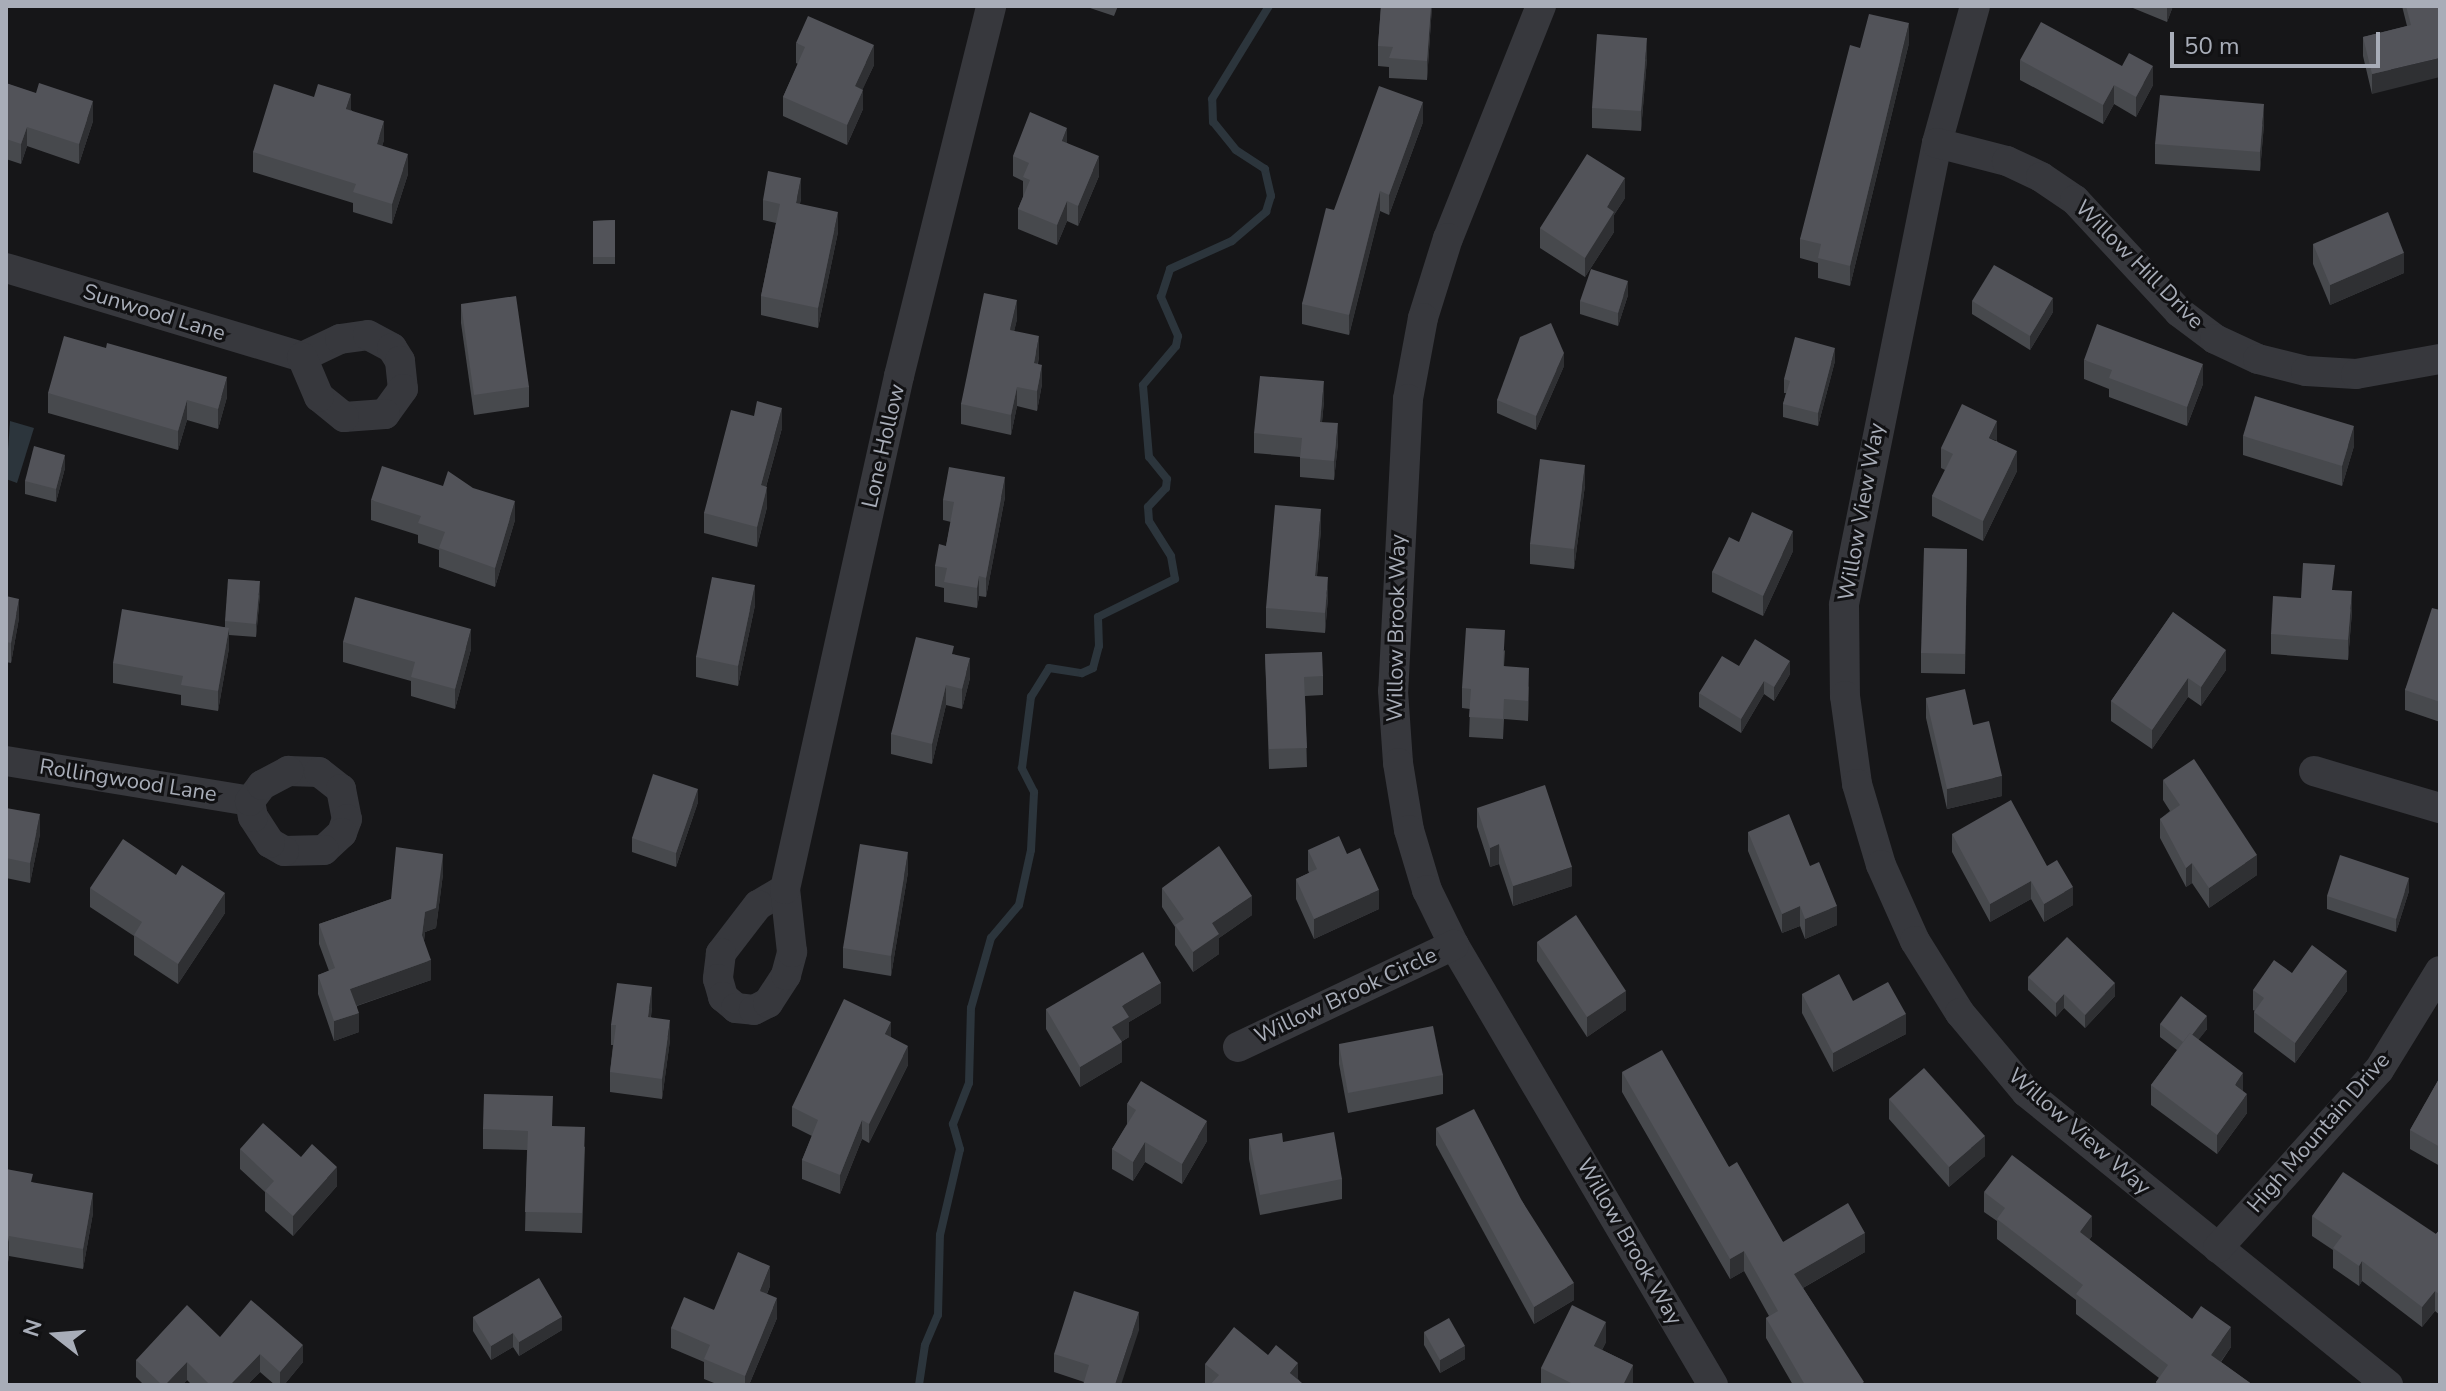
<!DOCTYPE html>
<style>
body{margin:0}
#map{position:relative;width:2446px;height:1391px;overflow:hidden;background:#161618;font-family:"Nunito Sans",sans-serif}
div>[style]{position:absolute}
.water>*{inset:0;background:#2c353c}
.stream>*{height:8px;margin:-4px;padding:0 4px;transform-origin:4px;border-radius:4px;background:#2c353c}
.street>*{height:30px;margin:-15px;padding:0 15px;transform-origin:15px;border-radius:15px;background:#37383d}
.wall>*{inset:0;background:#47494d}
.shaded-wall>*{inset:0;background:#2f3033}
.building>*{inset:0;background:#525359}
span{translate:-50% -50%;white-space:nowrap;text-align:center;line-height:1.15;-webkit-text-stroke:6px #111113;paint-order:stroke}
.street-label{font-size:22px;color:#a8adb8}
.frame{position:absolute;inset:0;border:8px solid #a8adb8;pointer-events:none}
.north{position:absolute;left:16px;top:1295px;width:80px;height:80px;-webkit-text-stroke:6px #111113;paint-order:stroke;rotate:287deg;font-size:22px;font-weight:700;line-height:32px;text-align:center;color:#a8adb8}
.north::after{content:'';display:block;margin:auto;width:28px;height:36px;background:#a8adb8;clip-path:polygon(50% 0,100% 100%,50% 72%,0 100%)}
.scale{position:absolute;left:2170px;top:32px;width:210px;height:36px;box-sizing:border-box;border:4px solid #a8adb8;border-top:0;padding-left:10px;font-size:24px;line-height:28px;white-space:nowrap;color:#a8adb8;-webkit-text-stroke:6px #111113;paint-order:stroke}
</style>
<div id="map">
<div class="water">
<div style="clip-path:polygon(10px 421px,34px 428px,17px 483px,6px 479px)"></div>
</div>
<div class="stream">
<div style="left:919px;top:1385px;width:40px;rotate:-81.5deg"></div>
<div style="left:925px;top:1345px;width:33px;rotate:-67deg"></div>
<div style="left:938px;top:1315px;width:80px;rotate:-88.6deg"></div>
<div style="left:940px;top:1235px;width:88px;rotate:-76.9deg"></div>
<div style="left:960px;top:1149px;width:26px;rotate:-106deg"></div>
<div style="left:953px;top:1124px;width:44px;rotate:-68.7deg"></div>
<div style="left:969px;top:1083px;width:75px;rotate:-88.5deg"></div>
<div style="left:971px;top:1008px;width:73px;rotate:-74.1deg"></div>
<div style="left:991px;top:938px;width:43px;rotate:-49.7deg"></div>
<div style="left:1019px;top:905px;width:56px;rotate:-77.7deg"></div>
<div style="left:1031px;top:850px;width:58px;rotate:-87deg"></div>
<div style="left:1034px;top:792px;width:27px;rotate:-117deg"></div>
<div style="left:1022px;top:768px;width:72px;rotate:-82.8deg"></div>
<div style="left:1031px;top:697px;width:34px;rotate:-58deg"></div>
<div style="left:1049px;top:668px;width:33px;rotate:9deg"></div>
<div style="left:1082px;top:673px;width:12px;rotate:-24deg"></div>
<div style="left:1093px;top:668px;width:23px;rotate:-75deg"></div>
<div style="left:1099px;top:646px;width:29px;rotate:-92deg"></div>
<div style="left:1098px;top:617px;width:86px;rotate:-26.3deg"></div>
<div style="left:1175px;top:579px;width:23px;rotate:-100deg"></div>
<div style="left:1171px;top:556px;width:41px;rotate:-122.2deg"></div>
<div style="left:1149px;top:521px;width:14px;rotate:-94deg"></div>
<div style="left:1148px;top:507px;width:26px;rotate:-47deg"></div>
<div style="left:1166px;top:488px;width:9px;rotate:-84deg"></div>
<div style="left:1167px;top:479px;width:28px;rotate:-129deg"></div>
<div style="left:1149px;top:457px;width:72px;rotate:-94.8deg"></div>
<div style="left:1143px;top:385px;width:51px;rotate:-49.8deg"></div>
<div style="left:1176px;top:346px;width:10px;rotate:-79deg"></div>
<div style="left:1178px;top:336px;width:43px;rotate:-113.6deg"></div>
<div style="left:1161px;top:297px;width:29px;rotate:-72deg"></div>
<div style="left:1170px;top:269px;width:68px;rotate:-24.3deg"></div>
<div style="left:1232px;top:241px;width:45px;rotate:-40.5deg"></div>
<div style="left:1266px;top:212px;width:17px;rotate:-73deg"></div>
<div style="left:1271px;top:196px;width:28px;rotate:-103deg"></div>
<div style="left:1265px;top:169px;width:35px;rotate:-147deg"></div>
<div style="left:1236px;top:150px;width:36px;rotate:-129deg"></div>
<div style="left:1213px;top:122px;width:23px;rotate:-92deg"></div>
<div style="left:1212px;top:99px;width:109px;rotate:-58.5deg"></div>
</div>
<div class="street">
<div style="left:1541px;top:6px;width:250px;rotate:111.8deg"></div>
<div style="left:1448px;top:238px;width:84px;rotate:107.4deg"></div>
<div style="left:1423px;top:318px;width:82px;rotate:100.5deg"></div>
<div style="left:1408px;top:399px;width:292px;rotate:92.9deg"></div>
<div style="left:1393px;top:691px;width:72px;rotate:86deg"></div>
<div style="left:1398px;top:763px;width:68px;rotate:80.7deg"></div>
<div style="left:1409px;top:830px;width:63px;rotate:73.3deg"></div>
<div style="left:1427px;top:890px;width:61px;rotate:63.9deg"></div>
<div style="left:1454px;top:945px;width:511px;rotate:59.52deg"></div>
<div style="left:1975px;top:6px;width:142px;rotate:105.5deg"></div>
<div style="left:1937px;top:143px;width:471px;rotate:101.4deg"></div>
<div style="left:1844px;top:605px;width:91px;rotate:89.4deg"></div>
<div style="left:1845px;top:696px;width:89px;rotate:82.2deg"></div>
<div style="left:1857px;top:784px;width:84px;rotate:73.5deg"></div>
<div style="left:1881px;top:865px;width:83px;rotate:65.9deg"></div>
<div style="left:1915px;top:941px;width:85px;rotate:58deg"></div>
<div style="left:1960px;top:1013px;width:103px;rotate:50.1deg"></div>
<div style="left:2026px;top:1092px;width:466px;rotate:39deg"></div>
<div style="left:1937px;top:143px;width:72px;rotate:14.4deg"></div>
<div style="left:2007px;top:161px;width:38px;rotate:25deg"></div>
<div style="left:2041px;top:177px;width:41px;rotate:34.1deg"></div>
<div style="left:2075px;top:200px;width:153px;rotate:47.1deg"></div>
<div style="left:2179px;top:312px;width:45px;rotate:36.9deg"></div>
<div style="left:2215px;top:339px;width:47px;rotate:24.9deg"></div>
<div style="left:2258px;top:359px;width:49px;rotate:14deg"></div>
<div style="left:2306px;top:371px;width:50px;rotate:3.4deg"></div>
<div style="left:2356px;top:374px;width:85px;rotate:-10.1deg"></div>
<div style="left:6px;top:268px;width:309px;rotate:16.7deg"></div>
<div style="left:302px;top:357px;width:42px;rotate:-25.3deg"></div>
<div style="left:340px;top:339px;width:28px;rotate:-8deg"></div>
<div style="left:368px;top:335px;width:27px;rotate:28deg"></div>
<div style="left:392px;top:348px;width:15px;rotate:58deg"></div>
<div style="left:400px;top:361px;width:28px;rotate:84deg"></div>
<div style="left:403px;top:389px;width:31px;rotate:126deg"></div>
<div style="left:385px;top:414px;width:41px;rotate:175.8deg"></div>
<div style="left:344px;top:417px;width:32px;rotate:-141deg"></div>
<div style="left:319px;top:397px;width:43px;rotate:-113deg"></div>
<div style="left:6px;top:761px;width:247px;rotate:9.3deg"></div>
<div style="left:288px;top:771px;width:31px;rotate:2deg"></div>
<div style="left:319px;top:772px;width:28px;rotate:38deg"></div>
<div style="left:341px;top:789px;width:31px;rotate:79deg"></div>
<div style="left:347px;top:819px;width:15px;rotate:110deg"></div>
<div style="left:342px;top:833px;width:25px;rotate:137deg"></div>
<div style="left:324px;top:850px;width:40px;rotate:178.6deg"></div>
<div style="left:284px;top:851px;width:16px;rotate:-150deg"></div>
<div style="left:270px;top:843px;width:31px;rotate:-123deg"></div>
<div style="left:253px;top:817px;width:16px;rotate:-101deg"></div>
<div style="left:250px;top:801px;width:20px;rotate:-53deg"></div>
<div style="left:262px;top:785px;width:30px;rotate:-28deg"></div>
<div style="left:2314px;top:771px;width:131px;rotate:16.4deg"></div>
<div style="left:785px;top:889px;width:31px;rotate:149deg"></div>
<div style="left:758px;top:905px;width:61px;rotate:127.6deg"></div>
<div style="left:721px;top:953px;width:26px;rotate:97deg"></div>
<div style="left:718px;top:979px;width:19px;rotate:74deg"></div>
<div style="left:723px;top:997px;width:17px;rotate:40deg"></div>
<div style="left:736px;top:1008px;width:18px;rotate:6deg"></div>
<div style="left:754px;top:1010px;width:16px;rotate:-27deg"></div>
<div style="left:768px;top:1003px;width:33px;rotate:-57deg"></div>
<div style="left:786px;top:975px;width:24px;rotate:-75deg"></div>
<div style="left:792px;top:952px;width:63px;rotate:-96.3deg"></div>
<div style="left:785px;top:889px;width:526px;rotate:-77.47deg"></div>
<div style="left:899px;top:376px;width:381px;rotate:-76deg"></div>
<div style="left:1238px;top:1047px;width:239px;rotate:-25.3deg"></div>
<div style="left:2218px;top:1248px;width:240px;rotate:-47.9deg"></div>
<div style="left:2379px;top:1070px;width:116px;rotate:-58.4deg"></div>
</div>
<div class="wall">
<div style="clip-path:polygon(1084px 6px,1118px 6px,1114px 16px)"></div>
<div style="clip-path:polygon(1381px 6px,1432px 6px,1427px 80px,1389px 78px,1389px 67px,1378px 66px,1378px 46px)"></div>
<div style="clip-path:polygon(2128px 6px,2173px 6px,2167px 22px)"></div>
<div style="clip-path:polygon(2402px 6px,2440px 6px,2372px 94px,2363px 56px,2363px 37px,2407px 26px)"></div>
<div style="clip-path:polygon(796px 43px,874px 65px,862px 90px,863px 109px,847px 145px,783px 116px,783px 97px,798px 64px,796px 63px)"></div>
<div style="clip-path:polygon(1909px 43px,1850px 286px,1818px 278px,1818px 263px,1800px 258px,1800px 239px)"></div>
<div style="clip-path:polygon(1647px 58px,1641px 131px,1592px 128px,1592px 108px)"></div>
<div style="clip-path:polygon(2020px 60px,2153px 85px,2136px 117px,2114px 104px,2103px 124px,2020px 80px)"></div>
<div style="clip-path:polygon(6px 83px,93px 121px,79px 164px,27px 146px,21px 164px,6px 159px)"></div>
<div style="clip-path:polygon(351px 110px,384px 140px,382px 146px,408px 174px,392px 224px,353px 212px,353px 203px,253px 172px,253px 152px)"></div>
<div style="clip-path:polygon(1423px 122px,1389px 215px,1380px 211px,1349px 335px,1302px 324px,1302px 304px,1334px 210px)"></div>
<div style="clip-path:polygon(2264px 124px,2260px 171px,2155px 164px,2155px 144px)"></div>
<div style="clip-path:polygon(1067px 143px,1099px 176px,1078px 226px,1067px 221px,1057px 245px,1018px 229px,1018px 209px,1023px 197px,1023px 181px,1013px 176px,1013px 156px)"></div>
<div style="clip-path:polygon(801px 198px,800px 204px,838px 232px,818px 328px,761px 315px,761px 296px,776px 223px,763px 220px,763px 200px)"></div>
<div style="clip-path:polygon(1625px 198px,1614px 215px,1614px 232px,1585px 277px,1540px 248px,1540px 228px)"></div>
<div style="clip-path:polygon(615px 220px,615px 264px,593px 264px,593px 221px)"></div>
<div style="clip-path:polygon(2313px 244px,2404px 273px,2330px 305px,2313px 264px)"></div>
<div style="clip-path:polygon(1628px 295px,1618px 326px,1580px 314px,1580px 301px)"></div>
<div style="clip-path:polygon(1972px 301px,2053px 312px,2030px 350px,1972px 314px)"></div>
<div style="clip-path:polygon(461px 304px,529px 387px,529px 407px,474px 415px,461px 323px)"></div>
<div style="clip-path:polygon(1017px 319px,1014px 331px,1039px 356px,1038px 364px,1042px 384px,1037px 411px,1017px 406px,1011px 435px,961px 424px,961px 404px)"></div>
<div style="clip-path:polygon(2084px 360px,2203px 384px,2187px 426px,2109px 397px,2109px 389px,2084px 379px)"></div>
<div style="clip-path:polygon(1835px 361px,1818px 426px,1783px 417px,1783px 404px,1786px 393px,1784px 393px,1784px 379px)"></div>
<div style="clip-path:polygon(1564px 366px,1536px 430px,1497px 413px,1497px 400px)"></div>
<div style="clip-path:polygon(48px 393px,227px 397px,218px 429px,187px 420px,178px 450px,48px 413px)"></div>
<div style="clip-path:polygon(1324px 401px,1322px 422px,1338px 443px,1334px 480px,1300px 477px,1300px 457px,1254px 453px,1254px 433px)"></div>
<div style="clip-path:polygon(782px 428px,766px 487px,767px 507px,757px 547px,704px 533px,704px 513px)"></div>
<div style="clip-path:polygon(2243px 436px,2354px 446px,2342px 486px,2243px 455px)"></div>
<div style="clip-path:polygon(1997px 441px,2017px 471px,1983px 541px,1932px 516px,1932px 496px,1945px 470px,1941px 468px,1941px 448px)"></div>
<div style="clip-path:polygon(65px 468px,56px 502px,25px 494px,25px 481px)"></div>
<div style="clip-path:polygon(1585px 485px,1574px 569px,1530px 564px,1530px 544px)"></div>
<div style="clip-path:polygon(1005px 497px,986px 597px,979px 596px,977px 608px,944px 602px,944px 588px,935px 586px,935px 566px,946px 546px,951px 522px,943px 520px,943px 500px)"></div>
<div style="clip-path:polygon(371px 500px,515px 520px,495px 587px,439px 567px,439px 550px,418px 543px,418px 535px,371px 520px)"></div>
<div style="clip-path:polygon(1321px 529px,1317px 576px,1328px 597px,1325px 633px,1266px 628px,1266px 608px)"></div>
<div style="clip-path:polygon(1967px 549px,1965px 674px,1921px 673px,1921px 653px)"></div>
<div style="clip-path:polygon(1793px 551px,1763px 616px,1712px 592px,1712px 572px)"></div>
<div style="clip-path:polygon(2334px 590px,2352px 611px,2348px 660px,2271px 654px,2271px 634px,2301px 598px)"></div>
<div style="clip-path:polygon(260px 594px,256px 637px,229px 635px,229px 648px,218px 711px,181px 705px,181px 695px,113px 683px,113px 663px,225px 627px,225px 621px)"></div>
<div style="clip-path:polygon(6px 596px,19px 618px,11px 663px,6px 662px)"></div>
<div style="clip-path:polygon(755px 605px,738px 686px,696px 677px,696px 657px)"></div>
<div style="clip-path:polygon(2440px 610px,2440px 722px,2405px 710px,2405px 690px)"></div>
<div style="clip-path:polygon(2173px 612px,2226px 670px,2201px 706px,2188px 697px,2152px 749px,2111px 721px,2111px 701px)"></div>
<div style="clip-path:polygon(343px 642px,471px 649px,455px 709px,411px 696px,411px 681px,343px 662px)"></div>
<div style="clip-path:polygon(1505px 650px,1504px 666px,1529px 687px,1528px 721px,1504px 719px,1503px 739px,1469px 737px,1470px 709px,1462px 708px,1462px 688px)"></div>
<div style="clip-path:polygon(954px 654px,970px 678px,962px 709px,946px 705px,932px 764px,891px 754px,891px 734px)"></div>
<div style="clip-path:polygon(1265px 654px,1323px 676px,1323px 695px,1305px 696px,1307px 767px,1269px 769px)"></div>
<div style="clip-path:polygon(1790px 674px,1774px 701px,1764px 694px,1741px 733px,1699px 707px,1699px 693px)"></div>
<div style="clip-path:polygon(1926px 698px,1973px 725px,2002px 796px,1947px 809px,1926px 718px)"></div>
<div style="clip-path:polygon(2163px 780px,2257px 875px,2209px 908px,2192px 883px,2186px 887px,2160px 838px,2160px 819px,2170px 811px,2163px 800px)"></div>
<div style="clip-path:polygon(698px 802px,676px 867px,632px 852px,632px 838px)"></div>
<div style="clip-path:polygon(6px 808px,40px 834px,30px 883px,6px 878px)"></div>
<div style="clip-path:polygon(1477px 808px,1572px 886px,1513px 906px,1499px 864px,1490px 867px,1477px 827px)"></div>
<div style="clip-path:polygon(1748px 832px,1810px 866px,1837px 925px,1805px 939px,1800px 926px,1782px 933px,1748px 851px)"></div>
<div style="clip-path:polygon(1952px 834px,2047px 866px,2073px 905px,2044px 922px,2031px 899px,1990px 922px,1952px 852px)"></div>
<div style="clip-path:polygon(1308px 850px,1347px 854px,1379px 909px,1314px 939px,1296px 899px,1296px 879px,1309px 873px,1308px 870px)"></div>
<div style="clip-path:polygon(908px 872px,891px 976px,843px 968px,843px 948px)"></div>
<div style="clip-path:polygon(443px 874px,436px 928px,425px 932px,424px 941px,431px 980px,357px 1006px,359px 1032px,334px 1041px,318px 994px,318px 975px,329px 971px,319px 944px,319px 924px,391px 899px)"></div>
<div style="clip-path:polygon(90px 888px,225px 913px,178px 984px,134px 955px,134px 936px,90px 907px)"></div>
<div style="clip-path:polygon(1162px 888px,1252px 915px,1219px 938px,1219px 954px,1193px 972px,1175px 945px,1175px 927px,1162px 907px)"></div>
<div style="clip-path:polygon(2409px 891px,2396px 932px,2327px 909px,2327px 896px)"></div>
<div style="clip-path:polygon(1537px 942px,1626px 1010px,1587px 1037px,1537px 961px)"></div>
<div style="clip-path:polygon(2028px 977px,2115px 996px,2085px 1028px,2064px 1008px,2056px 1017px,2028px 990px)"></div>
<div style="clip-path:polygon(2253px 990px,2347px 991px,2295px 1063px,2254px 1032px,2254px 1012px,2255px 1011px,2253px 1010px)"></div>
<div style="clip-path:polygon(1802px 994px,1853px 1001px,1906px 1034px,1833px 1072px,1802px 1013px)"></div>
<div style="clip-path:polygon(1161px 1003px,1129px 1022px,1129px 1037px,1121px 1042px,1122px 1062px,1080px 1087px,1046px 1029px,1046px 1009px)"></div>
<div style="clip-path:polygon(652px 1007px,651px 1017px,670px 1040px,662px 1099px,610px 1092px,610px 1072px,613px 1045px,611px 1045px,611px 1025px)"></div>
<div style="clip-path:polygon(2160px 1024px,2207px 1029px,2198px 1040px,2243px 1091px,2247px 1113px,2217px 1154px,2151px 1105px,2151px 1085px,2177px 1050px,2160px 1037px)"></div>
<div style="clip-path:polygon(891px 1037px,908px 1065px,869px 1143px,862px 1139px,840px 1194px,802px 1179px,802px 1160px,812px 1136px,792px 1126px,792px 1107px)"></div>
<div style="clip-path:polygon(1339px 1044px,1443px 1075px,1443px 1094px,1348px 1113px,1339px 1064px)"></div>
<div style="clip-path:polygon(1622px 1072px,1729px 1167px,1783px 1242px,1865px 1252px,1803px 1288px,1864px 1385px,1793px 1385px,1766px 1338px,1766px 1318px,1769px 1316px,1744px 1271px,1730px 1279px,1622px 1092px)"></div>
<div style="clip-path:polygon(2440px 1077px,2440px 1166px,2410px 1149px,2410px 1130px)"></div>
<div style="clip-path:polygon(1889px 1099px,1985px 1156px,1949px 1187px,1889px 1119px)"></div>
<div style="clip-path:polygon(1127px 1104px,1207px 1141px,1182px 1184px,1145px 1162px,1133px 1181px,1112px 1169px,1112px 1149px,1127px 1124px)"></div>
<div style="clip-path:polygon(552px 1126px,585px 1147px,582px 1233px,525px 1231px,527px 1150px,483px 1149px,483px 1129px)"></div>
<div style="clip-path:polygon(1436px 1128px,1522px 1201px,1574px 1300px,1534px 1324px,1436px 1145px)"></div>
<div style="clip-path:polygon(1249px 1139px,1283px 1142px,1342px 1179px,1342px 1199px,1260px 1215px,1249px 1159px)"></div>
<div style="clip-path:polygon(240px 1149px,301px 1157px,337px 1186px,293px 1236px,265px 1211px,265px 1192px,240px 1169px)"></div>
<div style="clip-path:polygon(6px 1169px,93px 1213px,83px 1269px,9px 1256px,6px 1274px)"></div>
<div style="clip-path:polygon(1984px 1192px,2092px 1236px,2089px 1240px,2192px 1319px,2231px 1347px,2221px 1362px,2253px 1385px,2156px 1385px,2156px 1382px,2159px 1378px,2076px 1314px,2076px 1300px,1997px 1239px,1997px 1221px,1984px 1212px)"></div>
<div style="clip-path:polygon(2312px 1216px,2436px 1234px,2440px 1229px,2440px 1315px,2435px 1311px,2422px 1327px,2362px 1281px,2359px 1286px,2333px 1268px,2333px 1250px,2312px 1236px)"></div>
<div style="clip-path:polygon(770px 1286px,767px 1294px,777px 1318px,749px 1385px,719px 1385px,704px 1379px,704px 1362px,671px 1348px,671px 1328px)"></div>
<div style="clip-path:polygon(473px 1317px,562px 1330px,519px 1356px,513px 1347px,491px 1360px,473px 1331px)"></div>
<div style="clip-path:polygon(1139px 1330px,1084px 1382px,1054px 1372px,1054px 1354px)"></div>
<div style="clip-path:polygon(1424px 1332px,1465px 1359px,1440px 1373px,1424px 1345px)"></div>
<div style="clip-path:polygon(220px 1337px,303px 1362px,284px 1385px,275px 1385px,260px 1372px,247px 1385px,192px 1385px,187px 1380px,182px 1385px,144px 1385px,136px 1377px,136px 1360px)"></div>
<div style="clip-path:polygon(1606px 1342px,1602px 1350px,1633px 1365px,1633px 1385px,1541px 1385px,1541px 1368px)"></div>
<div style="clip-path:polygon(1205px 1364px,1298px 1379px,1302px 1385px,1207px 1385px,1205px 1384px)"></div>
</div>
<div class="shaded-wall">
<div style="clip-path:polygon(1431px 6px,1432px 6px,1427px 80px,1427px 61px)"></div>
<div style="clip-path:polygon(2167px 6px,2173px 6px,2167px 22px)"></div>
<div style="clip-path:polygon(1909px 23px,1909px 43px,1850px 286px,1850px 266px)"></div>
<div style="clip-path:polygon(1647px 38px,1647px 58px,1641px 131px,1641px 111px)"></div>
<div style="clip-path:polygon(874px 45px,874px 65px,855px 106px,855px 86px)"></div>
<div style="clip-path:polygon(2440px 58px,2440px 77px,2372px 94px,2372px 74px)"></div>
<div style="clip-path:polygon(2153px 66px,2153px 85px,2136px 117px,2136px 97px)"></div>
<div style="clip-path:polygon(2114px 85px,2114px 104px,2103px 124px,2103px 105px)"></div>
<div style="clip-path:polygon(863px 90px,863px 109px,847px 145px,847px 125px)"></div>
<div style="clip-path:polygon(351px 94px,351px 114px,346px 109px)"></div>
<div style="clip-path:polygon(93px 101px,93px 121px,79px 164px,79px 144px)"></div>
<div style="clip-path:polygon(1423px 102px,1423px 122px,1389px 215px,1389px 195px)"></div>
<div style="clip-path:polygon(2264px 104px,2264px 124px,2260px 171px,2260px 152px)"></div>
<div style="clip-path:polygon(384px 121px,384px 140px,377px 164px,377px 144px)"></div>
<div style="clip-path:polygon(27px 127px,27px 146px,21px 164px,21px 144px)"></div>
<div style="clip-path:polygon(1067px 128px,1067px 147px,1062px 141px)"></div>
<div style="clip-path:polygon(408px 154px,408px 174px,392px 224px,392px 204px)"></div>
<div style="clip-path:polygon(1099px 156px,1099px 176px,1078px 226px,1078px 206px)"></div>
<div style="clip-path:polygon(801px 178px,801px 198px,796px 223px,796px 203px)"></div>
<div style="clip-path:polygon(1625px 178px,1625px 198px,1614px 215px,1614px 232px,1585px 277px,1585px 258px,1607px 207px)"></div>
<div style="clip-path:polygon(1380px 191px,1380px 211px,1349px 335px,1349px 315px)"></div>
<div style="clip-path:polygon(1067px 201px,1067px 221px,1057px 245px,1057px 225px)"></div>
<div style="clip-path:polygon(838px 212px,838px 232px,818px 328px,818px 308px)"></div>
<div style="clip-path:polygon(2404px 253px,2404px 273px,2330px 305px,2330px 285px)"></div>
<div style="clip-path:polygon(1628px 281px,1628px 295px,1618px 326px,1618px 313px)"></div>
<div style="clip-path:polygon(2053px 298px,2053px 312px,2030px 350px,2030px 336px)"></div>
<div style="clip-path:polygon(1017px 300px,1017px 319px,1010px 350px,1010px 330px)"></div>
<div style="clip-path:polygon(1039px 336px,1039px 356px,1034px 382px,1034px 363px)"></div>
<div style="clip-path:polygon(1835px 348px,1835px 361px,1818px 426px,1818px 413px)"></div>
<div style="clip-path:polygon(1564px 353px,1564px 366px,1536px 430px,1536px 416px)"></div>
<div style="clip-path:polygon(2203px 364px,2203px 384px,2187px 426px,2187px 407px)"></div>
<div style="clip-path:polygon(1042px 365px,1042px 384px,1037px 411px,1037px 391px)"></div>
<div style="clip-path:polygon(227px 377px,227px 397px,218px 429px,218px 409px)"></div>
<div style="clip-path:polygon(1324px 381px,1324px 401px,1320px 441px,1320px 422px)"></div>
<div style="clip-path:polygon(1017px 387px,1017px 406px,1011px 435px,1011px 415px)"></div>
<div style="clip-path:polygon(187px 400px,187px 420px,178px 450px,178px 431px)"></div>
<div style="clip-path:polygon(782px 408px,782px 428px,761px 505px,761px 485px)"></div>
<div style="clip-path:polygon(1997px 421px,1997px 441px,1989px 438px)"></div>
<div style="clip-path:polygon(1338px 423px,1338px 443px,1334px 480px,1334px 461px)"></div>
<div style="clip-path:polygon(2354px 426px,2354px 446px,2342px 486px,2342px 466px)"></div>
<div style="clip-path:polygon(2017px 451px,2017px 471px,1983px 541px,1983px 521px)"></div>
<div style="clip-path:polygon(65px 455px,65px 468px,56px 502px,56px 489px)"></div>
<div style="clip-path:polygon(1585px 465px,1585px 485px,1574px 569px,1574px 549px)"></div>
<div style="clip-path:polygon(1005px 477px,1005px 497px,986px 597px,986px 578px)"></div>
<div style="clip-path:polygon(767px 487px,767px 507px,757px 547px,757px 527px)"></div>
<div style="clip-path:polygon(515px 501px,515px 520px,495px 587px,495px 568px)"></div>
<div style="clip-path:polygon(1321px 509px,1321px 529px,1315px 596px,1315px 576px)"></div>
<div style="clip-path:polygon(1793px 531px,1793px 551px,1763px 616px,1763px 596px)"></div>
<div style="clip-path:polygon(979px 576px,979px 596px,977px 608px,977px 588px)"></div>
<div style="clip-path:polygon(1328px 577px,1328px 597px,1325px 633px,1325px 613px)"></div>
<div style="clip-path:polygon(260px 581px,260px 594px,256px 637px,256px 624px)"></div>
<div style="clip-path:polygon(755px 585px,755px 605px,738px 686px,738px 666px)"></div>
<div style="clip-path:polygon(2352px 591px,2352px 611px,2348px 660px,2348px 640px)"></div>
<div style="clip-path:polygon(19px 599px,19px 618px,11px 663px,11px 643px)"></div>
<div style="clip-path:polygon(229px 628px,229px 648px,218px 711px,218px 691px)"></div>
<div style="clip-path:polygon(471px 629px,471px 649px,455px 709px,455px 689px)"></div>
<div style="clip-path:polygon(2226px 650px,2226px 670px,2201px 706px,2201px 687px)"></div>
<div style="clip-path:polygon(970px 658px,970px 678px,962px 709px,962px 689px)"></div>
<div style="clip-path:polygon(1790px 661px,1790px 674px,1774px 701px,1774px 687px)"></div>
<div style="clip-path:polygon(1529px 668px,1529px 687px,1528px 721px,1528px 701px)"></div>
<div style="clip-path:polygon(2188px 678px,2188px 697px,2152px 749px,2152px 730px)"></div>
<div style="clip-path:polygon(1764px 681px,1764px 694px,1741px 733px,1741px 719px)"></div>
<div style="clip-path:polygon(946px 685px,946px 705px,932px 764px,932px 744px)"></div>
<div style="clip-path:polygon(2002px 776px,2002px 796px,1947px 809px,1947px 789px)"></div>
<div style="clip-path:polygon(698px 789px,698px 802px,676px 867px,676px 853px)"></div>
<div style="clip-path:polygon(40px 814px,40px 834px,30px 883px,30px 863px)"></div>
<div style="clip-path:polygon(1499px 844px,1499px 864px,1490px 867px,1490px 848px)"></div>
<div style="clip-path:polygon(908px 852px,908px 872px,891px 976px,891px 956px)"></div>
<div style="clip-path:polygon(443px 854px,443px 874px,436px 928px,425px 932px,422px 955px,422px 935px,425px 912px)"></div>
<div style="clip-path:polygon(2257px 855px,2257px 875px,2209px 908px,2209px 888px)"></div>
<div style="clip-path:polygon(2192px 863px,2192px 883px,2186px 887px,2186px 868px)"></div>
<div style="clip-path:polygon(1572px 867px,1572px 886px,1513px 906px,1513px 886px)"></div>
<div style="clip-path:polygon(2409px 878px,2409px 891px,2396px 932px,2396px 919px)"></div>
<div style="clip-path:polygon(2031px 881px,2031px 899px,1990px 922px,1990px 904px)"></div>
<div style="clip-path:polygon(2073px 887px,2073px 905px,2044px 922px,2044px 904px)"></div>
<div style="clip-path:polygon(1379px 890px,1379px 909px,1314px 939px,1314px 919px)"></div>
<div style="clip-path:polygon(225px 893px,225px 913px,178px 984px,178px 964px)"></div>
<div style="clip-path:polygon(1252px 896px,1252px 915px,1219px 938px,1219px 954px,1193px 972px,1193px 952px,1212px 923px)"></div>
<div style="clip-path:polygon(1800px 906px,1800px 926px,1782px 933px,1782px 914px)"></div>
<div style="clip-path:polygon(1837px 906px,1837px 925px,1805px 939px,1805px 919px)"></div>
<div style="clip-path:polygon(431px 960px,431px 980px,350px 1008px,350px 989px)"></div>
<div style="clip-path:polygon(2347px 971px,2347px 991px,2295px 1063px,2295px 1043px)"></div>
<div style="clip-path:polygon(1161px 983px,1161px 1003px,1129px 1022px,1129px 1037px,1112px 1047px,1112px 1027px,1122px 1006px)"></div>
<div style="clip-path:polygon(2115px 983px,2115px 996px,2085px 1028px,2085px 1015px)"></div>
<div style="clip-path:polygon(652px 987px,652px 1007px,648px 1036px,648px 1017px)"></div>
<div style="clip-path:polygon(1626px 991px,1626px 1010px,1587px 1037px,1587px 1017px)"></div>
<div style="clip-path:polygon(2064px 994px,2064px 1008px,2056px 1017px,2056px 1003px)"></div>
<div style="clip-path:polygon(359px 1013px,359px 1032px,334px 1041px,334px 1021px)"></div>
<div style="clip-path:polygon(1906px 1014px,1906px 1034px,1833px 1072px,1833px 1053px)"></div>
<div style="clip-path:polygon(2207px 1016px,2207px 1029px,2185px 1057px,2185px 1043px)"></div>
<div style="clip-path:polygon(670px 1020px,670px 1040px,662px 1099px,662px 1079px)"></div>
<div style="clip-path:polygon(891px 1022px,891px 1041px,885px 1034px)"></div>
<div style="clip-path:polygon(1122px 1042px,1122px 1062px,1080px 1087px,1080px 1067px)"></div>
<div style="clip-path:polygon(908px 1046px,908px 1065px,869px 1143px,869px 1124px)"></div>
<div style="clip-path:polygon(2243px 1073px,2243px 1093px,2235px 1085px)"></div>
<div style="clip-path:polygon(2247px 1094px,2247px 1113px,2217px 1154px,2217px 1135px)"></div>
<div style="clip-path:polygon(862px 1120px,862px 1139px,840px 1194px,840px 1175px)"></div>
<div style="clip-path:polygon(1207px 1121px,1207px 1141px,1182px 1184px,1182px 1164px)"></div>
<div style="clip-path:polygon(1985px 1136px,1985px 1156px,1949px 1187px,1949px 1167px)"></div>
<div style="clip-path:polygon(1145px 1142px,1145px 1162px,1133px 1181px,1133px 1162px)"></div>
<div style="clip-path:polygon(337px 1167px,337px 1186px,293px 1236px,293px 1216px)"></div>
<div style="clip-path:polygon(93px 1193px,93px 1213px,83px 1269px,83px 1249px)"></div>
<div style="clip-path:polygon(2092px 1216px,2092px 1236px,2080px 1252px,2080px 1232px)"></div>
<div style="clip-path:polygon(1865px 1233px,1865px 1252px,1794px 1293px,1794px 1274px)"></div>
<div style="clip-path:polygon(9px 1236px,9px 1256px,6px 1274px,6px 1254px)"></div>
<div style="clip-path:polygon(1744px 1251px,1744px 1271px,1730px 1279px,1730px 1259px)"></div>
<div style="clip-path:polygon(2362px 1261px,2362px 1281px,2359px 1286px,2359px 1266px)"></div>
<div style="clip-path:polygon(770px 1266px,770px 1286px,760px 1310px,760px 1291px)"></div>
<div style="clip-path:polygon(1574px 1283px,1574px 1300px,1534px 1324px,1534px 1307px)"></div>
<div style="clip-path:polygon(2435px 1291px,2435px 1311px,2422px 1327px,2422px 1307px)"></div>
<div style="clip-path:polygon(777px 1298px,777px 1318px,749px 1385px,745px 1385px,745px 1376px)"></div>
<div style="clip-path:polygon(1139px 1312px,1139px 1330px,1121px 1385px,1115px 1385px)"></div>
<div style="clip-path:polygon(562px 1317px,562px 1330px,519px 1356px,519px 1342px)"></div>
<div style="clip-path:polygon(1606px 1322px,1606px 1342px,1594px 1366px,1594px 1346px)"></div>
<div style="clip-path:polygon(2231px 1327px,2231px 1347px,2211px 1375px,2211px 1355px)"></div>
<div style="clip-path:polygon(513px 1333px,513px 1347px,491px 1360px,491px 1346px)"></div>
<div style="clip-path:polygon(303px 1345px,303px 1362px,284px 1385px,280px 1385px,280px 1372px)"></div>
<div style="clip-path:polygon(1465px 1346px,1465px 1359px,1440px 1373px,1440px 1360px)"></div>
<div style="clip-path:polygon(260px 1354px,260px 1372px,247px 1385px,230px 1385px)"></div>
<div style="clip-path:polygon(187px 1362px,187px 1380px,182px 1385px,165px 1385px)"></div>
<div style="clip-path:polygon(1298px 1363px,1298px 1382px,1290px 1373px)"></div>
<div style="clip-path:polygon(1633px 1365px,1633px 1385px,1623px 1385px)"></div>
</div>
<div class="building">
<div style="clip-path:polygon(1381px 6px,1431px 6px,1427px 61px,1389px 58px,1393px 47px,1378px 46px)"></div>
<div style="clip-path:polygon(2406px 6px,2440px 6px,2440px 58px,2372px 74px,2363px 37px,2411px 25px)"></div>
<div style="clip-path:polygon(1869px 14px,1909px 23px,1850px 266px,1818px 258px,1821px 244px,1800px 239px,1850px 45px,1860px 48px)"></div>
<div style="clip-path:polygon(808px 16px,874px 45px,855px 86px,863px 90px,847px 125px,783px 97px,805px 47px,796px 43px)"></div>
<div style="clip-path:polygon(2041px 22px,2122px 66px,2129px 53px,2153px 66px,2136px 97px,2114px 85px,2103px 105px,2020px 60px)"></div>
<div style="clip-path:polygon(1597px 34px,1647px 38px,1641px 111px,1592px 108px)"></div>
<div style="clip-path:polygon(6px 83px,36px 93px,39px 83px,93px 101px,79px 144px,27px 127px,21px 144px,6px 139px)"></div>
<div style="clip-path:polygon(274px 84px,314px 97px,318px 84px,351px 94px,346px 109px,384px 121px,377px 144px,408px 154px,392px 204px,353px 192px,356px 184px,253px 152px)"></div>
<div style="clip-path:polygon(1379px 86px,1423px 102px,1389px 195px,1380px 191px,1349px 315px,1302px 304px,1326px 208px,1334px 210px)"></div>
<div style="clip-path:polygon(2160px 95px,2264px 104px,2260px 152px,2155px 144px)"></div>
<div style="clip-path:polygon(1030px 112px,1067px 128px,1062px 141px,1099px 156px,1078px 206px,1067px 201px,1057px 225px,1018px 209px,1030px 180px,1023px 177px,1029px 163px,1013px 156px)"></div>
<div style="clip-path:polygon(1587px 154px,1625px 178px,1607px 207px,1614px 212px,1585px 258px,1540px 228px)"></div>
<div style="clip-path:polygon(768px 171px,801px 178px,796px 203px,838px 212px,818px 308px,761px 296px,780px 204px,763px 200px)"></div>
<div style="clip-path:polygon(2388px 212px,2404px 253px,2330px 285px,2313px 244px)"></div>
<div style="clip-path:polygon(615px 220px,615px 257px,593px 257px,593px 221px)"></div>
<div style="clip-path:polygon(1994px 265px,2053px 298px,2030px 336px,1972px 301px)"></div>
<div style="clip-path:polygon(1591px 269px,1628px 281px,1618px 313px,1580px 301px)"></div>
<div style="clip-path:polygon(984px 293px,1017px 300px,1010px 330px,1039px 336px,1034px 363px,1042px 365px,1037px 391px,1017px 387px,1011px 415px,961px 404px)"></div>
<div style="clip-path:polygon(516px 296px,529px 387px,474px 395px,461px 304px)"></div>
<div style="clip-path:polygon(1551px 323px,1564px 353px,1536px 416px,1497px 400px,1520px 337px)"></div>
<div style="clip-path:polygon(2097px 324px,2203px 364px,2187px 407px,2109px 378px,2112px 370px,2084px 360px)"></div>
<div style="clip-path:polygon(64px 336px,106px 348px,107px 343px,227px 377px,218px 409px,187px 400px,178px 431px,48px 393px)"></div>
<div style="clip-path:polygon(1795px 337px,1835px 348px,1818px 413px,1783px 404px,1790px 381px,1784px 379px)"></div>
<div style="clip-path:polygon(1260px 376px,1324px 381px,1320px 422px,1338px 423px,1334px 461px,1300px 458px,1302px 438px,1254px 433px)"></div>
<div style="clip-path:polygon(2255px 396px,2354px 426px,2342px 466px,2243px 436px)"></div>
<div style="clip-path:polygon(757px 401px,782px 408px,761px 485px,767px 487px,757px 527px,704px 513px,731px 410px,754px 416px)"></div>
<div style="clip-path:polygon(1962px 404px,1997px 421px,1989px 438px,2017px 451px,1983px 521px,1932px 496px,1953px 454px,1941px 448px)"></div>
<div style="clip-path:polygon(34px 446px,65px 455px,56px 489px,25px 481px)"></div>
<div style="clip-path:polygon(1540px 459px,1585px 465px,1574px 549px,1530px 544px)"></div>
<div style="clip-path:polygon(382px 466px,443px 486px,448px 471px,473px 488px,515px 501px,495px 568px,439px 548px,445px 532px,418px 523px,421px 516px,371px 500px)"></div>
<div style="clip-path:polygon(949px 467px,1005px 477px,986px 578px,979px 576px,977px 588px,944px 582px,947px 568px,935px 566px,939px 544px,946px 546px,954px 502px,943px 500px)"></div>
<div style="clip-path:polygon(1275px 505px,1321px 509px,1315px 576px,1328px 577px,1325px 613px,1266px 608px)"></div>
<div style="clip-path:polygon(1752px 512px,1793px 531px,1763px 596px,1712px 572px,1729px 537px,1739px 542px)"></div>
<div style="clip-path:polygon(1924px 548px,1967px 549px,1965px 654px,1921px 653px)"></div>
<div style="clip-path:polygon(2303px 563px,2335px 565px,2332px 590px,2352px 591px,2348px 640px,2271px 634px,2273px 596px,2301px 598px)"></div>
<div style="clip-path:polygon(712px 577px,755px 585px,738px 666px,696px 657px)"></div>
<div style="clip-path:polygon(228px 579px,260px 581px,256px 624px,225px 621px)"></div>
<div style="clip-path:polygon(6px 596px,19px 599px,11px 643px,6px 642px)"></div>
<div style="clip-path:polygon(355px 597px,471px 629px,455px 689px,411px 677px,415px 662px,343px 642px)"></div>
<div style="clip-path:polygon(2432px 608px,2440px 610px,2440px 702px,2405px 690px)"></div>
<div style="clip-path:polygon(122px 609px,229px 628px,218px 691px,181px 685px,183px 676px,113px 663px)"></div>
<div style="clip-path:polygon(2173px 612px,2226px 650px,2201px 687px,2188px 678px,2152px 730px,2111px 701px)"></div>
<div style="clip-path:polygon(1466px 628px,1505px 630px,1503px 666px,1529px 668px,1528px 701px,1504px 699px,1503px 719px,1469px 717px,1471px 689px,1462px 688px)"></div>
<div style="clip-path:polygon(916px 637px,954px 646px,952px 654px,970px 658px,962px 689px,946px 685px,932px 744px,891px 734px)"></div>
<div style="clip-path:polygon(1755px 639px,1790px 661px,1774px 687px,1764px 681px,1741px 719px,1699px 693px,1722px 656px,1739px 666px)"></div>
<div style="clip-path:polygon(1322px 652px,1323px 676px,1304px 677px,1307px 748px,1269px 749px,1265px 654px)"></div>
<div style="clip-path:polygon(1965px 689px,1973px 725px,1989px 721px,2002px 776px,1947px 789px,1926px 698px)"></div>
<div style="clip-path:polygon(2194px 759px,2257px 855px,2209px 888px,2192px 863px,2186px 868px,2160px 819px,2180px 805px,2163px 780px)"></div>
<div style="clip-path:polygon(653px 774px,698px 789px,676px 853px,632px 838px)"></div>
<div style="clip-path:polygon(1545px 785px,1572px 867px,1513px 886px,1499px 844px,1490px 848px,1477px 808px)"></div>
<div style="clip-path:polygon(2011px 800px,2047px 866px,2057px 860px,2073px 887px,2044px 904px,2031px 881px,1990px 904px,1952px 834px)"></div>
<div style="clip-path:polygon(6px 808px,40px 814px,30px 863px,6px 858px)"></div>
<div style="clip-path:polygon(1789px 814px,1810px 866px,1819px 862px,1837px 906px,1805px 919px,1800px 906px,1782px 914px,1748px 832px)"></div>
<div style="clip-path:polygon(1339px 836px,1347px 854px,1360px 848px,1379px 890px,1314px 919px,1296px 879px,1317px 869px,1308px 850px)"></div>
<div style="clip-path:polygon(123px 839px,176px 875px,182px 865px,225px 893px,178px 964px,134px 935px,142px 922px,90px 888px)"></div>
<div style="clip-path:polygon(860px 844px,908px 852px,891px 956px,843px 948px)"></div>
<div style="clip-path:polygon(1219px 846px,1252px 896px,1212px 923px,1219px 934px,1193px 952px,1175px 925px,1184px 919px,1162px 888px)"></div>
<div style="clip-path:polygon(396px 847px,443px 854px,436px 908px,425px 912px,422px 935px,431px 960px,350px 989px,359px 1013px,334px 1021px,318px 975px,335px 968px,319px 924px,391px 899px)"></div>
<div style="clip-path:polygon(2340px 855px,2409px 878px,2396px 919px,2327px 896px)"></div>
<div style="clip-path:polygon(1576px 915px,1626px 991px,1587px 1017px,1537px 942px)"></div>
<div style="clip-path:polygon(2067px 937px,2115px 983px,2085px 1015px,2064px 994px,2056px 1003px,2028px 977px)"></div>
<div style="clip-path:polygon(2312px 945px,2347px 971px,2295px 1043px,2254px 1012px,2264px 998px,2253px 990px,2274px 960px,2292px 973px)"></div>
<div style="clip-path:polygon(1143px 952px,1161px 983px,1122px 1006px,1129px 1017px,1112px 1027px,1122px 1042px,1080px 1067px,1046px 1009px)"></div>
<div style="clip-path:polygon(1839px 974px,1853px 1001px,1888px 982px,1906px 1014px,1833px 1053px,1802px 994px)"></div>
<div style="clip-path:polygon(617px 983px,652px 987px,648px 1017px,670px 1020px,662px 1079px,610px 1072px,616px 1025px,611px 1025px)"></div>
<div style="clip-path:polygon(2181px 996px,2207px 1016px,2192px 1035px,2190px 1033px,2183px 1042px,2160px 1024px)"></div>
<div style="clip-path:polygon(844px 999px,891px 1022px,885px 1034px,908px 1046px,869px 1124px,862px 1120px,840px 1175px,802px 1160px,818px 1120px,792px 1107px)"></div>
<div style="clip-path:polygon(1433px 1026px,1443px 1075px,1348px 1093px,1339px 1044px)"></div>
<div style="clip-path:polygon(2190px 1033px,2243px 1073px,2235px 1085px,2247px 1094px,2217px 1135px,2151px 1085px)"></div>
<div style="clip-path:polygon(1662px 1050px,1729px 1167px,1737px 1162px,1783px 1242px,1848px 1203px,1865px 1233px,1794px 1274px,1864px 1382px,1860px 1385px,1805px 1385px,1766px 1318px,1778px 1311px,1744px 1251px,1730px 1259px,1622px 1072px)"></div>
<div style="clip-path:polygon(1924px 1068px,1985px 1136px,1949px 1167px,1889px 1099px)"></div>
<div style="clip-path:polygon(2440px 1077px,2440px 1147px,2410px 1130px)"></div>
<div style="clip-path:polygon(1141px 1081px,1207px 1121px,1182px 1164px,1145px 1142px,1133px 1162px,1112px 1149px,1136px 1110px,1127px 1104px)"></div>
<div style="clip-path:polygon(484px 1094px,553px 1096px,552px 1126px,585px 1127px,582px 1213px,525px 1212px,528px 1131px,483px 1129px)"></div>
<div style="clip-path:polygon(1474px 1109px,1522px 1201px,1574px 1283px,1534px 1307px,1436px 1128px)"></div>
<div style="clip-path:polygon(263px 1123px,301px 1157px,312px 1144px,337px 1167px,293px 1216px,265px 1191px,274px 1181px,240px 1149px)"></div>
<div style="clip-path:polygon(1334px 1132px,1342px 1179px,1260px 1195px,1249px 1139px,1282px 1133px,1283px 1142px)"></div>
<div style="clip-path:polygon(2012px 1155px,2092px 1216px,2080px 1232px,2192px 1319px,2201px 1306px,2231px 1327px,2211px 1355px,2253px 1385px,2161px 1385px,2156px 1382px,2168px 1365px,2076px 1294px,2083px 1285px,1997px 1219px,2005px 1208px,1984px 1192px)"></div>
<div style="clip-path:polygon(6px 1169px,33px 1174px,31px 1182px,93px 1193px,83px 1249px,9px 1236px,6px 1254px)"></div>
<div style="clip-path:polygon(2343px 1172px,2436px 1234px,2440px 1229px,2440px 1295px,2435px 1291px,2422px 1307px,2362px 1261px,2359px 1266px,2333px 1248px,2342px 1236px,2312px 1216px)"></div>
<div style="clip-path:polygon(738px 1252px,770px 1266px,760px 1291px,777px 1298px,745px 1376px,704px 1359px,710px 1345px,671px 1328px,684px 1297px,714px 1310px)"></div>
<div style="clip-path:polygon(539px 1278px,562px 1317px,519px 1342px,513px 1333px,491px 1346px,473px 1317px)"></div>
<div style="clip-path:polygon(1074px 1291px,1139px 1312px,1115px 1385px,1083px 1385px,1089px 1365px,1054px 1354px)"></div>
<div style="clip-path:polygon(251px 1300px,303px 1345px,280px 1372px,260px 1354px,230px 1385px,210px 1385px,187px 1362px,165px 1385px,162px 1385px,136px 1360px,187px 1305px,220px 1337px)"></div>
<div style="clip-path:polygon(1572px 1305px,1606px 1322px,1594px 1346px,1633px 1365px,1623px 1385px,1575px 1385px,1541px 1368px)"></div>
<div style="clip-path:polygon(1449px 1318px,1465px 1346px,1440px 1360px,1424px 1332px)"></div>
<div style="clip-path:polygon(1234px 1327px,1268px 1355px,1276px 1345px,1298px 1363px,1290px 1373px,1302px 1383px,1300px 1385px,1210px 1385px,1219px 1375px,1205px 1364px)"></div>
</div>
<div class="street-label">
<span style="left:2139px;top:265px;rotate:45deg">Willow Hill Drive</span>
<span style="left:154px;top:313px;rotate:17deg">Sunwood Lane</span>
<span style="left:884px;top:446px;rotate:-77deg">Lone Hollow</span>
<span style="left:1862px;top:512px;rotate:-80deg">Willow View Way</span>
<span style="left:1397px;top:628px;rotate:-89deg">Willow Brook Way</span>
<span style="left:128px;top:781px;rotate:9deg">Rollingwood Lane</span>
<span style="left:1346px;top:996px;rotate:-25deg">Willow Brook Circle</span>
<span style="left:2079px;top:1132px;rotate:41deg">Willow View Way</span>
<span style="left:2319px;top:1133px;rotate:-49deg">High Mountain Drive</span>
<span style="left:1629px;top:1242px;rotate:60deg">Willow Brook Way</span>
</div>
<div class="frame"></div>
<div class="north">N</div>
<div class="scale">50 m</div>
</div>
